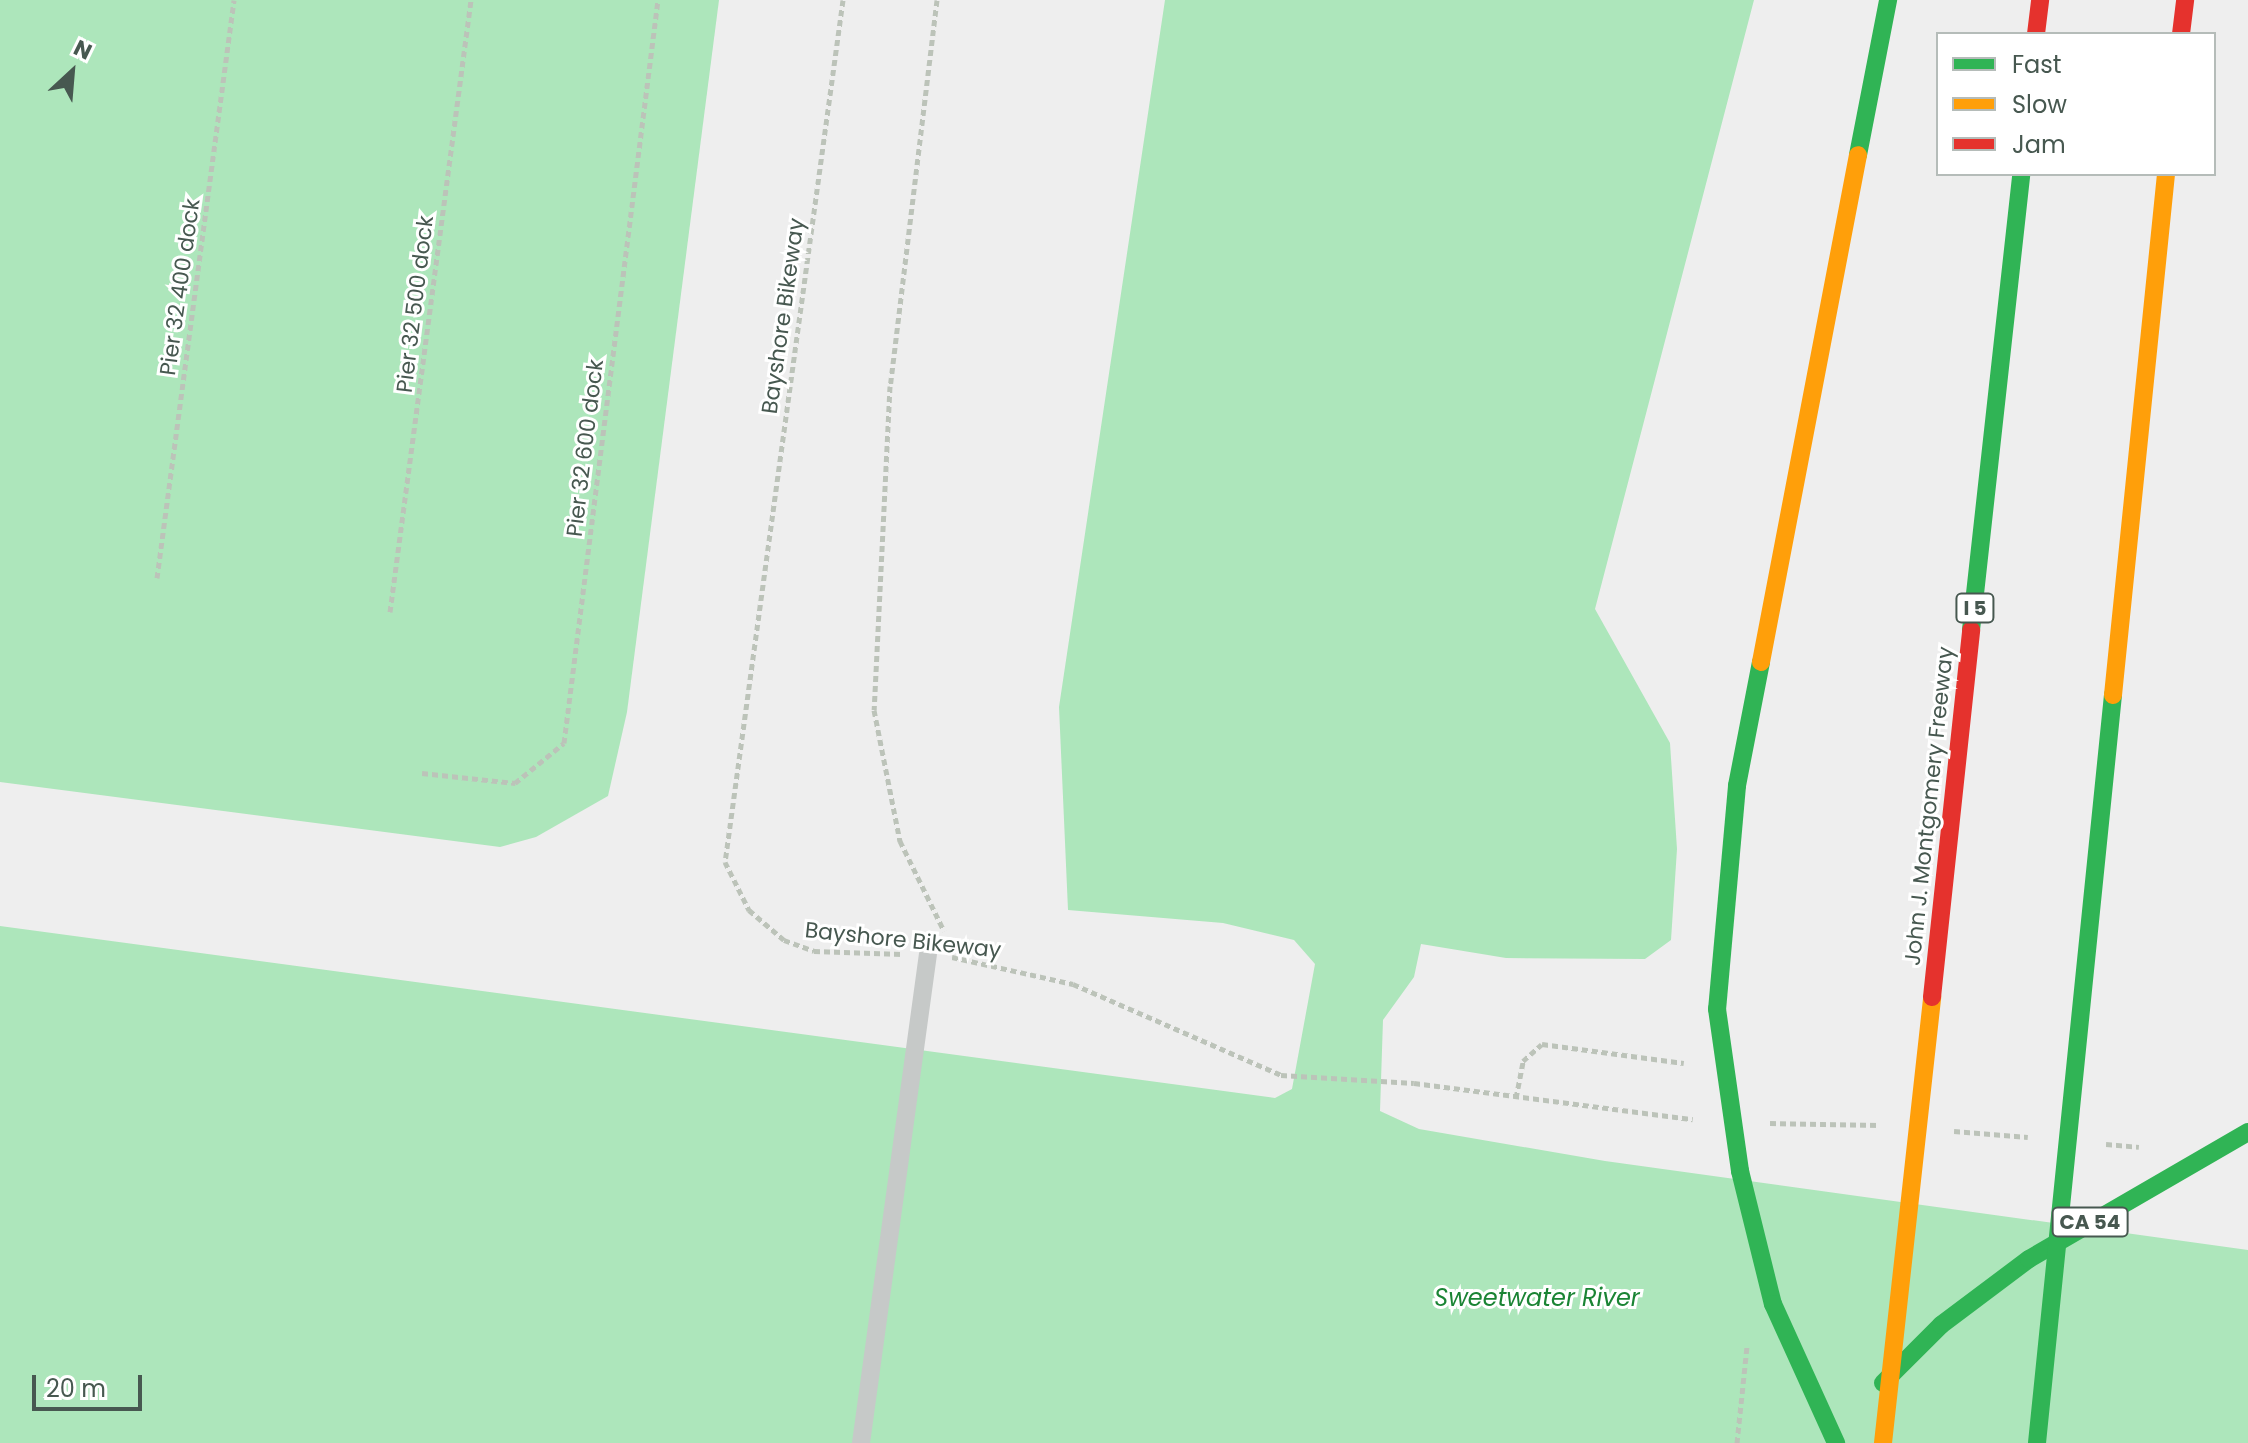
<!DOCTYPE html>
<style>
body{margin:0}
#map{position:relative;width:2248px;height:1443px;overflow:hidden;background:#eee;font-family:Poppins,sans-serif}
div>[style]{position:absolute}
.water>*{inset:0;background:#ade6bb}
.path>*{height:5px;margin-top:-2.5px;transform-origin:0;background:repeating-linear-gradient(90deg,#bcc3b9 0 6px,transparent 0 10px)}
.lane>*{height:18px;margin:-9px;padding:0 9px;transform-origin:9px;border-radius:9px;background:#c6c9c8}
.fast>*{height:18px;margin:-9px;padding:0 9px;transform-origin:9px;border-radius:9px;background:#30b455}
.slow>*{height:18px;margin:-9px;padding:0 9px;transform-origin:9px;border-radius:9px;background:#ff9f0a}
.jam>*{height:18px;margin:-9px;padding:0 9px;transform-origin:9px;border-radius:9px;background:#e5322d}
span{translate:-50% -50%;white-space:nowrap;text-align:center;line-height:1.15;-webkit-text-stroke:6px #fff;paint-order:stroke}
.shield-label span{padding:2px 6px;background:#fff;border:2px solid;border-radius:6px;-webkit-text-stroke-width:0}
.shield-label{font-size:20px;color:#475850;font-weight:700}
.street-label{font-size:22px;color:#475850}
.water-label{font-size:24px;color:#1a8434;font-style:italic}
.legend{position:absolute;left:1936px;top:32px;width:280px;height:144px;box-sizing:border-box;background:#fff;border:2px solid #b5bcb9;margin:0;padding:10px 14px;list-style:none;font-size:24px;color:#475850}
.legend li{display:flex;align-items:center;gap:16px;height:40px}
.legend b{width:40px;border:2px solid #b5bcb9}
.north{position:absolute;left:32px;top:32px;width:80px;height:80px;-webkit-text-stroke:6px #fff;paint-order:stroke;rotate:26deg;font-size:22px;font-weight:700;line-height:32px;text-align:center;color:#475850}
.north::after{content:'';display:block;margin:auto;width:28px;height:36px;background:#475850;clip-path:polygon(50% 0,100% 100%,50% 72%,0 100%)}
.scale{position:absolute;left:32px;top:1375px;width:110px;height:36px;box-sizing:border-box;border:4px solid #475850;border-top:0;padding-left:10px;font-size:24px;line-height:28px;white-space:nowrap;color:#475850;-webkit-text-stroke:6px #fff;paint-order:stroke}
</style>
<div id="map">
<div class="water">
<div style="clip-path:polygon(0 0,719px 0,627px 712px,608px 796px,536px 837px,500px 847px,0 782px)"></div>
<div style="clip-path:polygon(1165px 0,1754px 0,1595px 609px,1670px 743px,1677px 849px,1671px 940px,1645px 959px,1506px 958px,1421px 944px,1414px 977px,1383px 1020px,1380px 1111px,1419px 1129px,1605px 1161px,2248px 1250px,2248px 1443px,0 1443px,0 926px,1275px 1098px,1292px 1089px,1315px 964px,1294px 940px,1223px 923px,1068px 910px,1059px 707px)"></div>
</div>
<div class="path">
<div style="left:843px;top:0;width:870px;rotate:97.79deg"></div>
<div style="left:725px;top:862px;width:54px;rotate:63.4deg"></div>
<div style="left:749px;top:910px;width:46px;rotate:40.6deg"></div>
<div style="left:784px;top:940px;width:32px;rotate:20deg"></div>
<div style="left:814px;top:951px;width:88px;rotate:2deg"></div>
<div style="left:937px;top:0;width:389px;rotate:96.9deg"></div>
<div style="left:890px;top:386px;width:324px;rotate:92.8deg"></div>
<div style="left:874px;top:710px;width:134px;rotate:78.8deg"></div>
<div style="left:900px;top:841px;width:100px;rotate:63.9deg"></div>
<div style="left:157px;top:578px;width:583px;rotate:-82.41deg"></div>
<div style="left:390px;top:612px;width:617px;rotate:-82.46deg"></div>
<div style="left:422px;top:773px;width:94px;rotate:6.1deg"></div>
<div style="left:515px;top:783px;width:63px;rotate:-39.2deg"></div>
<div style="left:564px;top:743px;width:749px;rotate:-82.79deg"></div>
<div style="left:952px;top:957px;width:124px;rotate:12.6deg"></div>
<div style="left:1073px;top:984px;width:227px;rotate:23.6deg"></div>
<div style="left:1281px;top:1075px;width:133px;rotate:3.4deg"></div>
<div style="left:1414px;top:1083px;width:281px;rotate:7.4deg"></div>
<div style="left:1516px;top:1098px;width:38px;rotate:-79deg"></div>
<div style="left:1523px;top:1061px;width:25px;rotate:-42deg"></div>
<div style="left:1542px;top:1044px;width:143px;rotate:7.6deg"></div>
<div style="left:1770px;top:1123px;width:110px;rotate:1deg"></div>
<div style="left:1954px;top:1131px;width:74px;rotate:4.6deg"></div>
<div style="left:2106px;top:1144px;width:33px;rotate:5deg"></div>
<div style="left:1737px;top:1443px;width:98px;rotate:-84.1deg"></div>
</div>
<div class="lane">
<div style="left:861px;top:1443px;width:493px;rotate:-82.2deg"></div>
</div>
<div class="fast">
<div style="left:1858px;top:155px;width:158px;rotate:-79deg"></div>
<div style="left:1971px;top:630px;width:459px;rotate:-83.7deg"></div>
<div style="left:1761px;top:662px;width:126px;rotate:101deg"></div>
<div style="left:1737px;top:786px;width:224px;rotate:95.1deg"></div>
<div style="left:1717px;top:1009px;width:164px;rotate:81.9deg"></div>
<div style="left:1740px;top:1171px;width:137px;rotate:76.1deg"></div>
<div style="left:1773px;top:1304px;width:153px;rotate:65.6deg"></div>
<div style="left:1883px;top:1383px;width:82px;rotate:-45deg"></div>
<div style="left:1941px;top:1325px;width:110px;rotate:-36.9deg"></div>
<div style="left:2029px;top:1259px;width:253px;rotate:-30.1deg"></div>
<div style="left:2037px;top:1443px;width:752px;rotate:-84.2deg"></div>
</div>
<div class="slow">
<div style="left:1761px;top:662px;width:516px;rotate:-79.17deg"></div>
<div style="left:2113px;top:695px;width:524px;rotate:-84.19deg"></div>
<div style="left:1883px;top:1443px;width:449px;rotate:-83.7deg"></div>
</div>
<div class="jam">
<div style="left:2036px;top:34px;width:34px;rotate:-83deg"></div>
<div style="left:2181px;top:34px;width:34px;rotate:-83deg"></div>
<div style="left:1932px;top:997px;width:369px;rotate:-83.9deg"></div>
</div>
<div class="shield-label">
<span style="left:1975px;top:608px">I 5</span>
<span style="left:2090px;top:1222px">CA 54</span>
</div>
<div class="street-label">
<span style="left:180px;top:287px;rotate:-82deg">Pier 32 400 dock</span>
<span style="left:415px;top:304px;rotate:-83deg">Pier 32 500 dock</span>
<span style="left:783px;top:316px;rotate:-82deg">Bayshore Bikeway</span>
<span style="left:585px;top:448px;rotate:-83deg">Pier 32 600 dock</span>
<span style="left:1929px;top:806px;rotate:-84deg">John J. Montgomery Freeway</span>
<span style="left:903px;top:940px;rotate:6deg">Bayshore Bikeway</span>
</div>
<div class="water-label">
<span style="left:1537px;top:1298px">Sweetwater River</span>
</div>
<ul class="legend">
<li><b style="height:10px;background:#30b455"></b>Fast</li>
<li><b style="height:10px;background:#ff9f0a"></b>Slow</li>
<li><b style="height:10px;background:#e5322d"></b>Jam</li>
</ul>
<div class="north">N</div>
<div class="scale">20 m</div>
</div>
